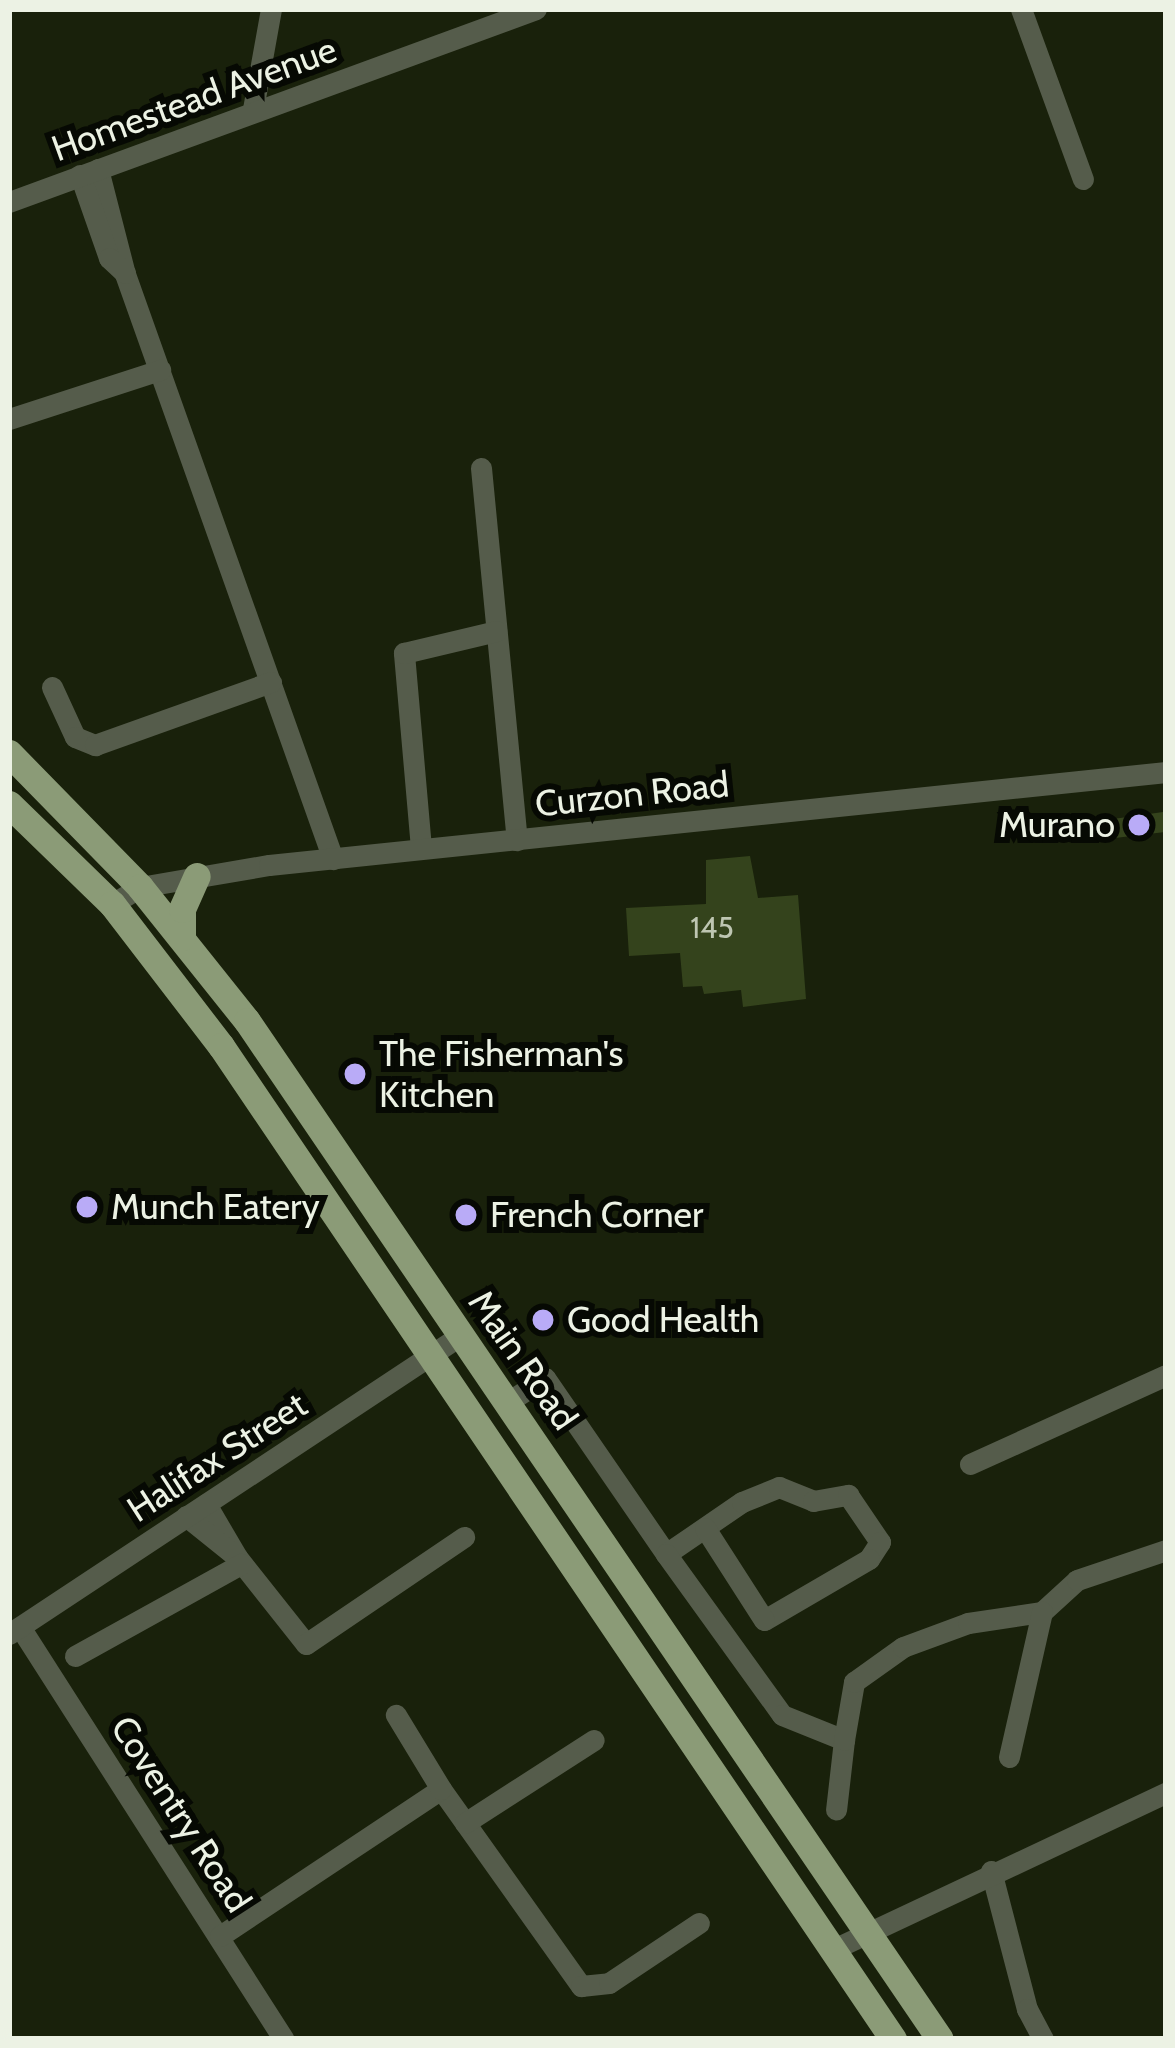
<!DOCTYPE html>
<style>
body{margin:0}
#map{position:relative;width:1175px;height:2048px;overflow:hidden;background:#19210b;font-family:Cabin,sans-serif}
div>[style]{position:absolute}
.building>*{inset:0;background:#34431c}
.minor>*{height:21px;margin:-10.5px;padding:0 10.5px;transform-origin:10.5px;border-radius:10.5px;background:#555c4b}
.major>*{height:27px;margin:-13.5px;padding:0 13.5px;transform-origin:13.5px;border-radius:13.5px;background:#8b9b77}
.dots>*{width:33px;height:33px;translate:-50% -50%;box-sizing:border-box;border:6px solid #060903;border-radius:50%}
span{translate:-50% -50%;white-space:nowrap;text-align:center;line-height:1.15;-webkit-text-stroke:12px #060903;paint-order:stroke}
.number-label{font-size:30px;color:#bec6b2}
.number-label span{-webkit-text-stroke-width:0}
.street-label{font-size:36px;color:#ecf2e4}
.poi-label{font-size:36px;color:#ecf2e4}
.right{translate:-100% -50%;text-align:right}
.left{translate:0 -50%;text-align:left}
.frame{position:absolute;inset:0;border:12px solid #ecf2e4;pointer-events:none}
</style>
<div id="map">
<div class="building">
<div style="clip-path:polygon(1163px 812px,1165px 832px,1115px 838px,1113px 819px)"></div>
<div style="clip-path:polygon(750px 856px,758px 898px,798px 895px,806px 999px,743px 1007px,741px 990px,704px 994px,702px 986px,683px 987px,680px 953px,629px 956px,626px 908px,706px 904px,706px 860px)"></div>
</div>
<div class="minor">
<div style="left:1021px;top:9px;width:181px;rotate:70deg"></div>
<div style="left:253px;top:109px;width:102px;rotate:-79.8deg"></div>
<div style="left:98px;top:169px;width:108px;rotate:75.6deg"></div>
<div style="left:125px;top:274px;width:621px;rotate:70.43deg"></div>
<div style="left:80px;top:175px;width:88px;rotate:70.7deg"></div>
<div style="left:109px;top:258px;width:22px;rotate:43deg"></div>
<div style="left:9px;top:202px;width:561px;rotate:-20.11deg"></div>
<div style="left:9px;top:419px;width:159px;rotate:-18deg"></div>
<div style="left:481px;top:468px;width:374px;rotate:84.5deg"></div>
<div style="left:52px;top:687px;width:55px;rotate:65.3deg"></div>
<div style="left:75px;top:737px;width:22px;rotate:22deg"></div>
<div style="left:95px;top:745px;width:187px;rotate:-19.7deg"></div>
<div style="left:421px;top:848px;width:196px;rotate:-95deg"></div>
<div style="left:404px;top:653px;width:95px;rotate:-13.4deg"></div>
<div style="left:112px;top:904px;width:33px;rotate:-31deg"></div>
<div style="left:140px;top:887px;width:131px;rotate:-9.7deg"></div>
<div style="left:269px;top:865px;width:902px;rotate:-5.92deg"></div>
<div style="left:508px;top:1402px;width:44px;rotate:-33deg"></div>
<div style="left:545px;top:1378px;width:214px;rotate:55.5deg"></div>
<div style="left:666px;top:1554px;width:92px;rotate:-34.4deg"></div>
<div style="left:742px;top:1502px;width:40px;rotate:-22deg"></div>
<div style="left:779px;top:1487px;width:37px;rotate:22deg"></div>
<div style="left:813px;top:1501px;width:36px;rotate:-10deg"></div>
<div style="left:848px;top:1495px;width:57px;rotate:55.8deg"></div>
<div style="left:880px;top:1542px;width:20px;rotate:123deg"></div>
<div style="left:869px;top:1559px;width:121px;rotate:149.8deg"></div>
<div style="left:764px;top:1620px;width:109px;rotate:-122.7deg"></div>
<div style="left:970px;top:1464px;width:215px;rotate:-24.4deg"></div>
<div style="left:206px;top:1504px;width:61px;rotate:59.7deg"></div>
<div style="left:237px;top:1557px;width:111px;rotate:51.6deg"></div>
<div style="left:306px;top:1644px;width:191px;rotate:-34.1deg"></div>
<div style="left:186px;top:1516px;width:65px;rotate:38.8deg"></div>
<div style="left:666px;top:1554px;width:198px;rotate:54.2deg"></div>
<div style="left:782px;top:1715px;width:67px;rotate:22deg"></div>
<div style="left:844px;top:1740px;width:70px;rotate:96.5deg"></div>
<div style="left:20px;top:1627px;width:489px;rotate:57.4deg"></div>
<div style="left:9px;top:1634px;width:542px;rotate:-33.48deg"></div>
<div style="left:75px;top:1656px;width:190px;rotate:-29deg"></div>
<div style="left:844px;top:1740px;width:59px;rotate:-80.2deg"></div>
<div style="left:854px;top:1682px;width:60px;rotate:-35.5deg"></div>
<div style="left:903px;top:1647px;width:69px;rotate:-20.3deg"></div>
<div style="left:968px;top:1623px;width:75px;rotate:-8.5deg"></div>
<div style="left:1042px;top:1612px;width:47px;rotate:-42.4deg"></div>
<div style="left:1077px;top:1580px;width:94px;rotate:-18.6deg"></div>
<div style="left:1009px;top:1757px;width:149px;rotate:-77.2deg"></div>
<div style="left:441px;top:1789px;width:242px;rotate:54.6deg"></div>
<div style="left:581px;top:1986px;width:28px;rotate:-6deg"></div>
<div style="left:609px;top:1983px;width:108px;rotate:-33.7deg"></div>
<div style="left:465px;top:1823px;width:153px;rotate:-32.8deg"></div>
<div style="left:991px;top:1871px;width:143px;rotate:75.4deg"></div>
<div style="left:1027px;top:2009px;width:34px;rotate:62deg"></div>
<div style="left:220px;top:1936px;width:265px;rotate:-33.6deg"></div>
<div style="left:441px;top:1789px;width:87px;rotate:-121.3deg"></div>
<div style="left:836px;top:1948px;width:365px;rotate:-25.2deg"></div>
</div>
<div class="major">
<div style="left:9px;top:753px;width:187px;rotate:45.6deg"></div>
<div style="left:140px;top:887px;width:171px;rotate:51.4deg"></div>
<div style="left:247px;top:1021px;width:1231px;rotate:55.76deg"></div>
<div style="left:9px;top:804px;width:144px;rotate:44.2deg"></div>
<div style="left:112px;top:904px;width:179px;rotate:52.5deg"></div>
<div style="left:221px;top:1046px;width:1199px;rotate:55.91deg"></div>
<div style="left:182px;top:937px;width:28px;rotate:-90deg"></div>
<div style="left:182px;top:909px;width:36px;rotate:-66deg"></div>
</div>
<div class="dots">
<div style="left:1139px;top:825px;background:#b9abf7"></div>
<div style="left:355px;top:1074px;background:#b9abf7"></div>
<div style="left:87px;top:1207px;background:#b9abf7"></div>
<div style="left:466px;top:1215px;background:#b9abf7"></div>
<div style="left:543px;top:1320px;background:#b9abf7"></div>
</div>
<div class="number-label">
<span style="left:712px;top:928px">145</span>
</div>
<div class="street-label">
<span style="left:194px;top:99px;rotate:-20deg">Homestead Avenue</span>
<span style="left:632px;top:794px;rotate:-6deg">Curzon Road</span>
<span style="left:523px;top:1360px;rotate:55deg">Main Road</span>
<span style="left:217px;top:1457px;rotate:-33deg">Halifax Street</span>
<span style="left:181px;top:1814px;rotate:57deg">Coventry Road</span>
</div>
<div class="poi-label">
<span class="right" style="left:1115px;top:825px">Murano</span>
<span class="left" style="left:379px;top:1074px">The Fisherman's<br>Kitchen</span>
<span class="left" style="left:111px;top:1207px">Munch Eatery</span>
<span class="left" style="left:490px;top:1215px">French Corner</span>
<span class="left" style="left:567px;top:1320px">Good Health</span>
</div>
<div class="frame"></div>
</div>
